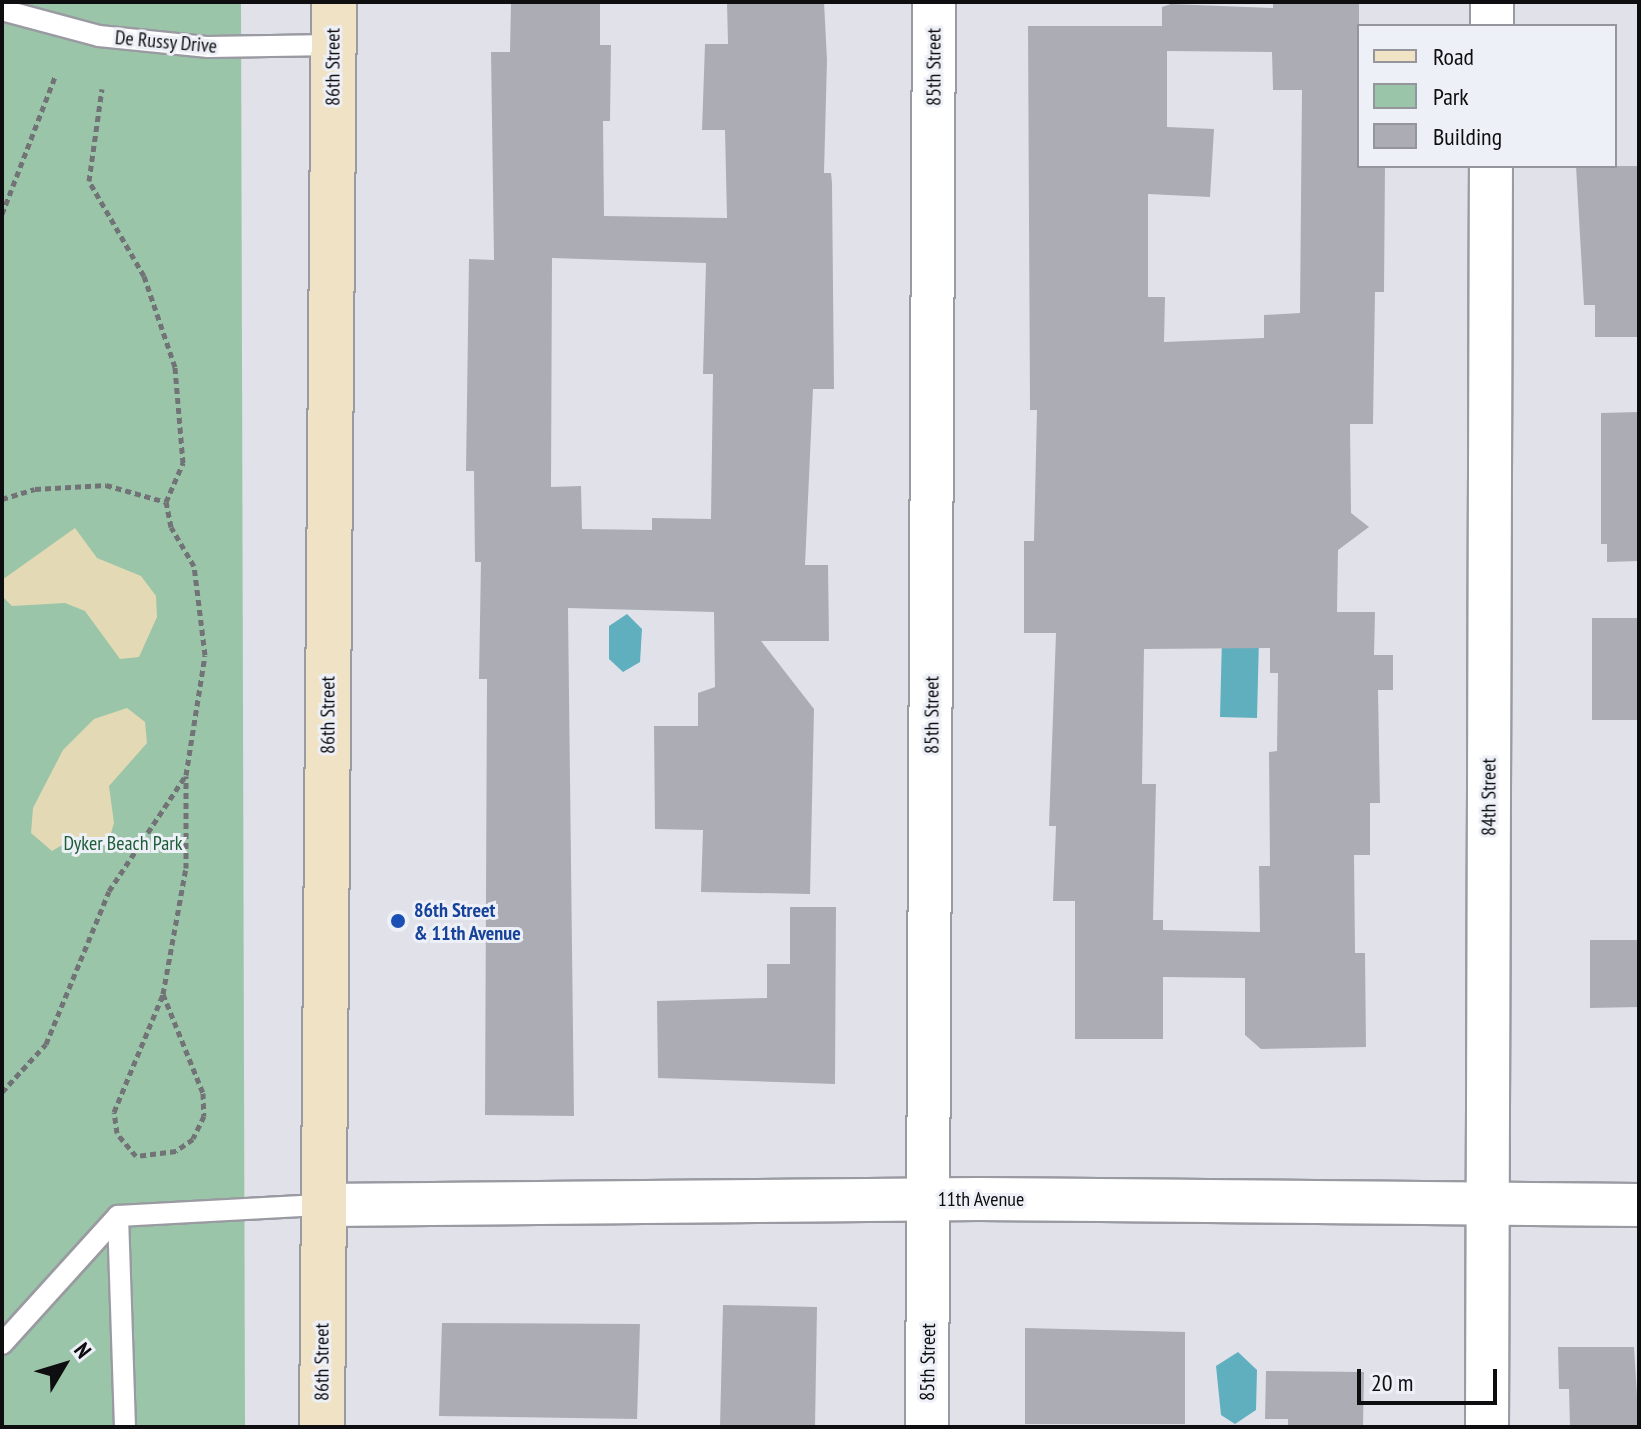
<!DOCTYPE html>
<style>
body{margin:0}
#map{position:relative;width:1641px;height:1429px;overflow:hidden;background:#e1e2e9;font-family:"PT Sans Narrow",sans-serif}
div>[style]{position:absolute}
.green>*{inset:0;background:#9bc5a8}
.sand>*{inset:0;background:#e3d9b4}
.water>*{inset:0;background:#5fafbe}
.building>*{inset:0;background:#acadb4}
.path>*{height:5px;margin-top:-2.5px;transform-origin:0;background:repeating-linear-gradient(90deg,#727377 0 6px,transparent 0 10px)}
.roads{filter:drop-shadow(2px 0 #9a9ba2) drop-shadow(-2px 0 #9a9ba2) drop-shadow(0 2px #9a9ba2) drop-shadow(0 -2px #9a9ba2)}
.lane>*{height:20px;margin:-10px;padding:0 10px;transform-origin:10px;border-radius:10px;background:#fff}
.street>*{height:42px;margin:-21px;padding:0 21px;transform-origin:21px;border-radius:21px;background:#fff}
.secondary>*{height:44px;margin:-22px;padding:0 22px;transform-origin:22px;border-radius:22px;background:#f0e2c4}
.dots>*{width:22px;height:22px;translate:-50% -50%;box-sizing:border-box;border:4px solid #eef0f7;border-radius:50%}
span{translate:-50% -50%;white-space:nowrap;text-align:center;line-height:1.15;-webkit-text-stroke:6px #eef0f7;paint-order:stroke}
.street-label{font-size:20px;color:#0e0e11}
.park-label{font-size:20px;color:#1d5d38}
.transit-label{font-size:20px;color:#164399;font-weight:700}
.left{translate:0 -50%;text-align:left}
.frame{position:absolute;inset:0;border:4px solid #0e0e11;pointer-events:none}
.legend{position:absolute;left:1357px;top:24px;width:260px;height:144px;box-sizing:border-box;background:#eef0f7;border:2px solid #94969b;margin:0;padding:10px 14px;list-style:none;font-size:24px;color:#0e0e11}
.legend li{display:flex;align-items:center;gap:16px;height:40px}
.legend b{width:40px;border:2px solid #94969b}
.north{position:absolute;left:24px;top:1325px;width:80px;height:80px;-webkit-text-stroke:6px #eef0f7;paint-order:stroke;rotate:52deg;font-size:22px;font-weight:700;line-height:32px;text-align:center;color:#0e0e11}
.north::after{content:'';display:block;margin:auto;width:28px;height:36px;background:#0e0e11;clip-path:polygon(50% 0,100% 100%,50% 72%,0 100%)}
.scale{position:absolute;left:1357px;top:1369px;width:140px;height:36px;box-sizing:border-box;border:4px solid #0e0e11;border-top:0;padding-left:10px;font-size:24px;line-height:28px;white-space:nowrap;color:#0e0e11;-webkit-text-stroke:6px #eef0f7;paint-order:stroke}
</style>
<div id="map">
<div class="green">
<div style="clip-path:polygon(2px 2px,241px 2px,245px 1427px,2px 1427px)"></div>
</div>
<div class="sand">
<div style="clip-path:polygon(75px 528px,97px 558px,141px 576px,156px 596px,157px 617px,139px 657px,120px 659px,85px 611px,65px 603px,12px 606px,2px 596px,2px 580px)"></div>
<div style="clip-path:polygon(127px 708px,145px 722px,147px 743px,109px 786px,114px 823px,109px 840px,88px 850px,69px 841px,52px 851px,31px 833px,33px 808px,63px 750px,94px 719px)"></div>
</div>
<div class="water">
<div style="clip-path:polygon(627px 614px,642px 629px,640px 662px,623px 672px,609px 659px,609px 626px)"></div>
<div style="clip-path:polygon(1222px 638px,1259px 638px,1257px 718px,1220px 717px)"></div>
<div style="clip-path:polygon(1238px 1352px,1257px 1370px,1256px 1410px,1235px 1424px,1221px 1415px,1216px 1366px)"></div>
</div>
<div class="building">
<div style="clip-path:polygon(evenodd,511px 2px,600px 2px,600px 45px,611px 45px,610px 121px,603px 121px,604px 216px,727px 218px,725px 130px,702px 130px,705px 44px,728px 44px,727px 2px,824px 2px,827px 60px,824px 173px,831px 173px,832px 183px,834px 389px,813px 389px,805px 565px,828px 565px,829px 641px,761px 641px,814px 709px,810px 894px,701px 892px,703px 830px,655px 829px,654px 726px,698px 726px,698px 693px,715px 687px,714px 612px,568px 608px,574px 1116px,485px 1115px,487px 679px,479px 679px,481px 562px,475px 562px,474px 471px,466px 471px,469px 259px,494px 260px,491px 52px,510px 52px,511px 2px,552px 258px,706px 263px,703px 374px,713px 374px,711px 519px,652px 518px,652px 530px,582px 529px,581px 486px,551px 487px,552px 258px)"></div>
<div style="clip-path:polygon(evenodd,1273px 2px,1359px 2px,1359px 166px,1385px 166px,1384px 292px,1375px 292px,1373px 424px,1350px 424px,1351px 513px,1369px 527px,1338px 550px,1337px 612px,1375px 612px,1374px 655px,1393px 655px,1393px 690px,1378px 690px,1380px 803px,1370px 803px,1370px 855px,1354px 855px,1355px 953px,1365px 953px,1366px 1047px,1261px 1049px,1245px 1035px,1245px 978px,1163px 977px,1163px 1039px,1075px 1039px,1075px 901px,1053px 901px,1056px 826px,1049px 826px,1056px 633px,1024px 633px,1024px 541px,1034px 541px,1037px 410px,1030px 410px,1028px 26px,1162px 26px,1162px 7px,1171px 4px,1273px 8px,1273px 2px,1167px 51px,1272px 52px,1273px 90px,1302px 90px,1300px 313px,1264px 315px,1264px 338px,1164px 342px,1165px 297px,1148px 297px,1148px 194px,1210px 197px,1214px 129px,1167px 127px,1167px 51px,1273px 2px,1270px 648px,1270px 673px,1278px 673px,1277px 751px,1269px 752px,1270px 866px,1259px 866px,1260px 932px,1163px 930px,1163px 920px,1153px 920px,1156px 784px,1142px 784px,1144px 649px,1270px 648px)"></div>
<div style="clip-path:polygon(1576px 166px,1639px 166px,1639px 337px,1595px 337px,1595px 305px,1584px 305px)"></div>
<div style="clip-path:polygon(1639px 412px,1639px 561px,1607px 562px,1607px 544px,1601px 544px,1601px 413px)"></div>
<div style="clip-path:polygon(1592px 618px,1639px 618px,1639px 720px,1592px 720px)"></div>
<div style="clip-path:polygon(790px 907px,836px 907px,835px 1084px,658px 1078px,657px 1001px,767px 998px,767px 964px,790px 964px)"></div>
<div style="clip-path:polygon(1590px 940px,1639px 940px,1639px 1007px,1590px 1008px)"></div>
<div style="clip-path:polygon(723px 1305px,817px 1307px,815px 1427px,720px 1427px)"></div>
<div style="clip-path:polygon(442px 1323px,640px 1324px,637px 1419px,439px 1416px)"></div>
<div style="clip-path:polygon(1025px 1328px,1185px 1332px,1185px 1424px,1025px 1424px)"></div>
<div style="clip-path:polygon(1558px 1347px,1634px 1347px,1639px 1427px,1570px 1427px,1569px 1389px,1559px 1389px)"></div>
<div style="clip-path:polygon(1266px 1371px,1364px 1372px,1363px 1427px,1288px 1427px,1288px 1419px,1265px 1419px)"></div>
</div>
<div class="path">
<div style="left:2px;top:214px;width:147px;rotate:-68.9deg"></div>
<div style="left:2px;top:499px;width:34px;rotate:-17deg"></div>
<div style="left:35px;top:489px;width:71px;rotate:-3.2deg"></div>
<div style="left:106px;top:485px;width:62px;rotate:15.8deg"></div>
<div style="left:163px;top:994px;width:107px;rotate:68deg"></div>
<div style="left:203px;top:1093px;width:23px;rotate:88deg"></div>
<div style="left:204px;top:1116px;width:25px;rotate:116deg"></div>
<div style="left:193px;top:1139px;width:21px;rotate:145deg"></div>
<div style="left:176px;top:1151px;width:40px;rotate:172.9deg"></div>
<div style="left:136px;top:1156px;width:30px;rotate:-130deg"></div>
<div style="left:117px;top:1133px;width:21px;rotate:-98deg"></div>
<div style="left:114px;top:1112px;width:128px;rotate:-67.4deg"></div>
<div style="left:163px;top:994px;width:128px;rotate:-79.7deg"></div>
<div style="left:186px;top:868px;width:92px;rotate:-90deg"></div>
<div style="left:2px;top:1092px;width:65px;rotate:-47.5deg"></div>
<div style="left:46px;top:1044px;width:165px;rotate:-67.6deg"></div>
<div style="left:109px;top:891px;width:139px;rotate:-56.4deg"></div>
<div style="left:186px;top:775px;width:121px;rotate:-81deg"></div>
<div style="left:205px;top:655px;width:90px;rotate:-97deg"></div>
<div style="left:194px;top:566px;width:45px;rotate:-120.5deg"></div>
<div style="left:171px;top:527px;width:25px;rotate:-101deg"></div>
<div style="left:166px;top:502px;width:43px;rotate:-66.4deg"></div>
<div style="left:183px;top:463px;width:96px;rotate:-94.8deg"></div>
<div style="left:175px;top:367px;width:96px;rotate:-108.8deg"></div>
<div style="left:144px;top:276px;width:110px;rotate:-120.1deg"></div>
<div style="left:89px;top:181px;width:93px;rotate:-82deg"></div>
</div>
<div class="roads">
<div class="lane">
<div style="left:2px;top:10px;width:100px;rotate:15deg"></div>
<div style="left:99px;top:36px;width:110px;rotate:5.8deg"></div>
<div style="left:208px;top:47px;width:125px;rotate:-0.9deg"></div>
<div style="left:2px;top:1344px;width:173px;rotate:-47.8deg"></div>
<div style="left:125px;top:1427px;width:211px;rotate:-91.9deg"></div>
<div style="left:118px;top:1216px;width:206px;rotate:-3.1deg"></div>
</div>
<div class="street">
<div style="left:1492px;top:26px;width:24px;rotate:-90deg"></div>
<div style="left:324px;top:1205px;width:655px;rotate:-0.52deg"></div>
<div style="left:979px;top:1199px;width:660px;rotate:0.52deg"></div>
<div style="left:927px;top:1427px;width:1425px;rotate:-89.72deg"></div>
<div style="left:1487px;top:1427px;width:1261px;rotate:-89.82deg"></div>
</div>
<div class="secondary">
<div style="left:322px;top:1427px;width:1425px;rotate:-89.52deg"></div>
</div>
</div>
<div class="dots">
<div style="left:398px;top:921px;background:#1a4fb4"></div>
</div>
<div class="street-label">
<span style="left:166px;top:42px;rotate:5deg">De Russy Drive</span>
<span style="left:333px;top:67px;rotate:-90deg">86th Street</span>
<span style="left:934px;top:67px;rotate:-90deg">85th Street</span>
<span style="left:328px;top:715px;rotate:-90deg">86th Street</span>
<span style="left:932px;top:715px;rotate:-90deg">85th Street</span>
<span style="left:1489px;top:797px;rotate:-90deg">84th Street</span>
<span style="left:981px;top:1199px">11th Avenue</span>
<span style="left:322px;top:1362px;rotate:-90deg">86th Street</span>
<span style="left:928px;top:1362px;rotate:-89deg">85th Street</span>
</div>
<div class="park-label">
<span style="left:123px;top:843px">Dyker Beach Park</span>
</div>
<div class="transit-label">
<span class="left" style="left:414px;top:922px">86th Street<br>&amp; 11th Avenue</span>
</div>
<div class="frame"></div>
<ul class="legend">
<li><b style="height:10px;background:#f0e2c4"></b>Road</li>
<li><b style="height:22px;background:#9bc5a8"></b>Park</li>
<li><b style="height:22px;background:#acadb4"></b>Building</li>
</ul>
<div class="north">N</div>
<div class="scale">20 m</div>
</div>
